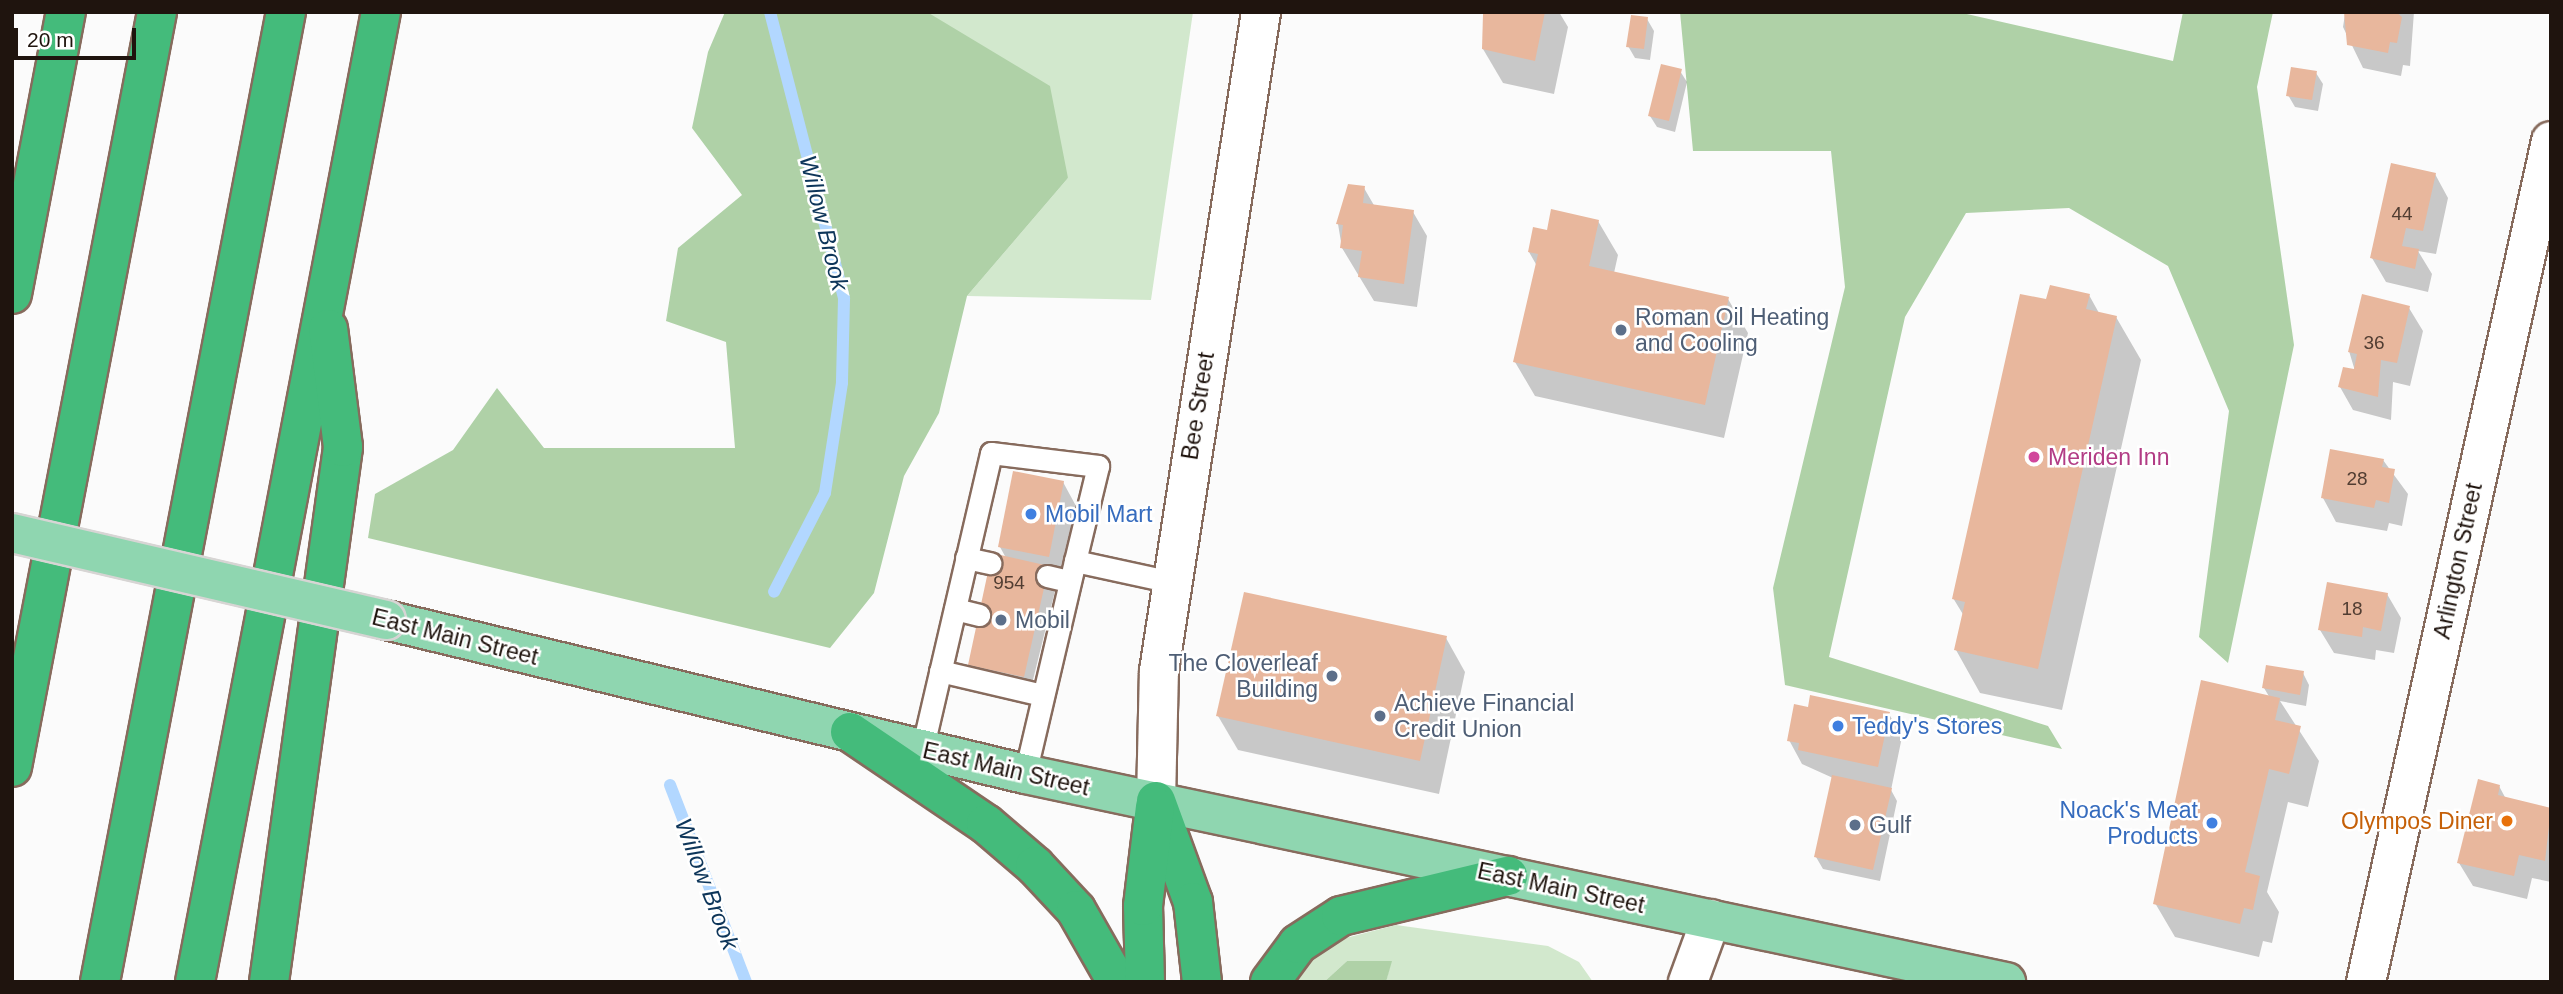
<!DOCTYPE html>
<style>
body{margin:0}
#map{position:relative;width:2563px;height:994px;overflow:hidden;background:#fbfbfb;font-family:Arial,sans-serif}
div>[style]{position:absolute}
.green>*{inset:0;background:#d2e8cd}
.forest>*{inset:0;background:#afd1a7}
.shadow>*{inset:0;background:#0003}
.stream>*{height:12px;margin:-6px;padding:0 6px;transform-origin:6px;border-radius:6px;background:#b2d7ff}
.building>*{inset:0;background:#e8b79d}
.roads{filter:drop-shadow(2px 0 #876b5d) drop-shadow(-2px 0 #876b5d) drop-shadow(0 2px #876b5d) drop-shadow(0 -2px #876b5d)}
.service>*{height:21px;margin:-10.5px;padding:0 10.5px;transform-origin:10.5px;border-radius:10.5px;background:#fff}
.minor>*{height:38px;margin:-19px;padding:0 19px;transform-origin:19px;border-radius:19px;background:#fff}
.tertiary>*{height:38px;margin:-19px;padding:0 19px;transform-origin:19px;border-radius:19px;background:#fff}
.secondary>*{height:38px;margin:-19px;padding:0 19px;transform-origin:19px;border-radius:19px;background:#fff}
.primary>*{height:38px;margin:-19px;padding:0 19px;transform-origin:19px;border-radius:19px;background:#8fd6b0}
.motorway>*{height:38px;margin:-19px;padding:0 19px;transform-origin:19px;border-radius:19px;background:#44bb7b}
.bridges{filter:drop-shadow(2px 0 #d7d5d4) drop-shadow(-2px 0 #d7d5d4) drop-shadow(0 2px #d7d5d4) drop-shadow(0 -2px #d7d5d4)}
.primary-bridge>*{height:38px;margin:-19px;padding:0 19px;transform-origin:19px;border-radius:19px;background:#8fd6b0}
.dots>*{width:19px;height:19px;translate:-50% -50%;box-sizing:border-box;border:4px solid #fff;border-radius:50%}
span{translate:-50% -50%;white-space:nowrap;text-align:center;line-height:1.15;-webkit-text-stroke:5px #fff;paint-order:stroke}
.number-label{font-size:19px;color:#513d32}
.number-label span{-webkit-text-stroke-width:0}
.service-label{font-size:23px;color:#4e5e75}
.left{translate:0 -50%;text-align:left}
.right{translate:-100% -50%;text-align:right}
.street-label{font-size:23px;color:#1f140e}
.hotel-label{font-size:23px;color:#b23c85}
.shop-label{font-size:23px;color:#366cbe}
.food-label{font-size:23px;color:#c56008}
.water-label{font-size:24px;color:#0e365a;font-style:italic}
.frame{position:absolute;inset:0;border:14px solid #1f140e;pointer-events:none}
.scale{position:absolute;left:14px;top:28px;width:122px;height:32px;box-sizing:border-box;border:4px solid #1f140e;border-top:0;padding-left:9px;font-size:21px;line-height:24px;white-space:nowrap;color:#1f140e;-webkit-text-stroke:5px #fff;paint-order:stroke}
</style>
<div id="map">
<div class="green">
<div style="clip-path:polygon(927px 12px,1193px 12px,1151px 300px,967px 296px,1068px 178px)"></div>
<div style="clip-path:polygon(1396px 925px,1548px 946px,1579px 962px,1593px 982px,1386px 982px,1391px 961px,1347px 961px,1324px 982px,1292px 982px,1299px 969px,1342px 939px)"></div>
</div>
<div class="forest">
<div style="clip-path:polygon(725px 12px,927px 12px,1050px 86px,1068px 178px,967px 296px,939px 413px,904px 476px,874px 593px,830px 648px,368px 538px,375px 494px,453px 450px,497px 388px,544px 448px,735px 448px,726px 342px,666px 321px,678px 248px,742px 195px,692px 128px,708px 52px)"></div>
<div style="clip-path:polygon(1680px 12px,1958px 12px,2173px 61px,2183px 12px,2273px 12px,2257px 87px,2294px 345px,2228px 663px,2199px 637px,2229px 411px,2168px 266px,2069px 208px,1966px 213px,1905px 317px,1829px 657px,2048px 726px,2062px 749px,1785px 685px,1773px 588px,1845px 287px,1831px 151px,1693px 151px)"></div>
<div style="clip-path:polygon(1347px 961px,1392px 961px,1386px 982px,1324px 982px)"></div>
</div>
<div class="shadow">
<div style="clip-path:polygon(1491px 12px,1559px 12px,1568px 27px,1554px 94px,1503px 83px,1483px 49px)"></div>
<div style="clip-path:polygon(2414px 12px,2410px 66px,2403px 65px,2401px 76px,2363px 68px,2343px 27px,2345px 14px)"></div>
<div style="clip-path:polygon(1647px 19px,1654px 31px,1650px 60px,1635px 58px,1628px 46px)"></div>
<div style="clip-path:polygon(1680px 71px,1687px 82px,1675px 132px,1657px 127px,1650px 116px)"></div>
<div style="clip-path:polygon(2316px 73px,2323px 84px,2318px 111px,2295px 107px,2288px 95px)"></div>
<div style="clip-path:polygon(2435px 174px,2448px 198px,2436px 254px,2418px 251px,2432px 274px,2428px 292px,2386px 282px,2372px 258px)"></div>
<div style="clip-path:polygon(1364px 188px,1375px 207px,1413px 212px,1427px 236px,1417px 307px,1374px 301px,1342px 248px,1338px 224px)"></div>
<div style="clip-path:polygon(1598px 221px,1618px 255px,1614px 273px,1728px 299px,1748px 333px,1724px 438px,1535px 396px,1515px 362px,1537px 266px,1529px 252px,1548px 232px)"></div>
<div style="clip-path:polygon(2089px 295px,2099px 313px,2116px 317px,2141px 360px,2062px 710px,1980px 693px,1956px 650px,1964px 616px,1953px 598px,2048px 301px)"></div>
<div style="clip-path:polygon(2409px 308px,2423px 331px,2410px 386px,2393px 382px,2391px 420px,2353px 410px,2340px 387px,2355px 371px,2349px 351px)"></div>
<div style="clip-path:polygon(2383px 460px,2408px 494px,2402px 526px,2389px 523px,2387px 531px,2336px 522px,2323px 498px)"></div>
<div style="clip-path:polygon(1063px 482px,1076px 506px,1031px 688px,976px 676px,970px 664px,1006px 558px,1000px 547px)"></div>
<div style="clip-path:polygon(2387px 594px,2401px 618px,2394px 653px,2376px 650px,2375px 660px,2334px 653px,2320px 630px)"></div>
<div style="clip-path:polygon(1446px 638px,1465px 672px,1439px 794px,1238px 750px,1218px 716px)"></div>
<div style="clip-path:polygon(2303px 673px,2309px 685px,2306px 706px,2280px 701px,2319px 761px,2308px 807px,2288px 802px,2267px 892px,2279px 912px,2272px 943px,2263px 941px,2259px 957px,2175px 937px,2155px 903px,2270px 698px,2264px 688px)"></div>
<div style="clip-path:polygon(1809px 709px,1889px 714px,1902px 737px,1891px 790px,1897px 801px,1880px 881px,1823px 869px,1816px 857px,1833px 778px,1802px 764px,1789px 740px)"></div>
<div style="clip-path:polygon(2499px 786px,2506px 799px,2551px 812px,2551px 882px,2532px 878px,2527px 899px,2473px 886px,2459px 863px)"></div>
</div>
<div class="stream">
<div style="left:770px;top:12px;width:296px;rotate:75.5deg"></div>
<div style="left:844px;top:299px;width:84px;rotate:91.4deg"></div>
<div style="left:842px;top:383px;width:111px;rotate:98.8deg"></div>
<div style="left:825px;top:493px;width:111px;rotate:117.3deg"></div>
<div style="left:670px;top:785px;width:211px;rotate:68.9deg"></div>
</div>
<div class="building">
<div style="clip-path:polygon(1545px 12px,1535px 61px,1482px 49px,1483px 14px)"></div>
<div style="clip-path:polygon(2344px 12px,2396px 12px,2402px 17px,2397px 43px,2390px 42px,2388px 53px,2347px 45px)"></div>
<div style="clip-path:polygon(1631px 15px,1648px 17px,1644px 49px,1626px 47px)"></div>
<div style="clip-path:polygon(1661px 64px,1682px 69px,1669px 121px,1648px 116px)"></div>
<div style="clip-path:polygon(2291px 67px,2317px 71px,2312px 100px,2286px 96px)"></div>
<div style="clip-path:polygon(2391px 163px,2436px 173px,2423px 231px,2406px 228px,2402px 246px,2419px 249px,2415px 269px,2370px 258px)"></div>
<div style="clip-path:polygon(1348px 184px,1365px 186px,1363px 203px,1414px 210px,1404px 284px,1358px 277px,1362px 251px,1340px 248px,1343px 225px,1336px 224px)"></div>
<div style="clip-path:polygon(1551px 209px,1599px 220px,1589px 266px,1729px 297px,1705px 405px,1513px 362px,1538px 254px,1528px 252px,1533px 227px,1547px 230px)"></div>
<div style="clip-path:polygon(2050px 285px,2090px 294px,2086px 309px,2117px 316px,2038px 669px,1954px 650px,1965px 602px,1952px 599px,2020px 294px,2046px 299px)"></div>
<div style="clip-path:polygon(2362px 294px,2410px 306px,2397px 363px,2381px 360px,2378px 397px,2338px 387px,2343px 367px,2354px 369px,2357px 354px,2348px 352px)"></div>
<div style="clip-path:polygon(2330px 449px,2384px 459px,2382px 467px,2395px 469px,2389px 503px,2376px 500px,2374px 508px,2321px 498px)"></div>
<div style="clip-path:polygon(1013px 471px,1064px 481px,1049px 557px,998px 547px)"></div>
<div style="clip-path:polygon(992px 553px,1049px 566px,1024px 677px,968px 665px)"></div>
<div style="clip-path:polygon(2327px 582px,2388px 593px,2381px 631px,2363px 627px,2362px 637px,2318px 630px)"></div>
<div style="clip-path:polygon(1244px 592px,1447px 636px,1420px 761px,1216px 716px)"></div>
<div style="clip-path:polygon(2266px 665px,2304px 671px,2300px 695px,2262px 688px)"></div>
<div style="clip-path:polygon(2201px 680px,2280px 698px,2275px 720px,2301px 726px,2289px 774px,2269px 769px,2245px 872px,2260px 876px,2253px 910px,2244px 908px,2240px 924px,2153px 904px)"></div>
<div style="clip-path:polygon(1810px 695px,1890px 712px,1878px 767px,1798px 750px,1799px 743px,1787px 741px,1794px 704px,1808px 707px)"></div>
<div style="clip-path:polygon(1832px 775px,1892px 788px,1873px 870px,1814px 857px)"></div>
<div style="clip-path:polygon(2478px 779px,2500px 785px,2498px 795px,2551px 808px,2545px 861px,2519px 855px,2514px 876px,2457px 863px)"></div>
</div>
<div class="roads">
<div class="service">
<div style="left:966px;top:558px;width:25px;rotate:12deg"></div>
<div style="left:1047px;top:576px;width:23px;rotate:13deg"></div>
<div style="left:955px;top:609px;width:25px;rotate:14deg"></div>
<div style="left:940px;top:671px;width:105px;rotate:13.2deg"></div>
<div style="left:922px;top:750px;width:305px;rotate:-76.9deg"></div>
<div style="left:991px;top:453px;width:108px;rotate:6.9deg"></div>
<div style="left:1098px;top:466px;width:98px;rotate:103.6deg"></div>
<div style="left:1075px;top:561px;width:98px;rotate:12.3deg"></div>
<div style="left:1025px;top:774px;width:219px;rotate:-76.8deg"></div>
</div>
<div class="minor">
<div style="left:2366px;top:982px;width:861px;rotate:-77.59deg"></div>
</div>
<div class="tertiary">
<div style="left:1156px;top:801px;width:130px;rotate:-88.7deg"></div>
<div style="left:1159px;top:671px;width:667px;rotate:-81.2deg"></div>
</div>
<div class="secondary">
<div style="left:1688px;top:982px;width:67px;rotate:-69.9deg"></div>
</div>
<div class="primary">
<div style="left:386px;top:620px;width:657px;rotate:13.55deg"></div>
<div style="left:1025px;top:774px;width:1003px;rotate:11.97deg"></div>
</div>
<div class="motorway">
<div style="left:12px;top:294px;width:287px;rotate:-79.2deg"></div>
<div style="left:850px;top:732px;width:164px;rotate:34.1deg"></div>
<div style="left:986px;top:824px;width:65px;rotate:40.6deg"></div>
<div style="left:1035px;top:866px;width:60px;rotate:47deg"></div>
<div style="left:1076px;top:910px;width:83px;rotate:60.3deg"></div>
<div style="left:12px;top:767px;width:769px;rotate:-79.13deg"></div>
<div style="left:1156px;top:801px;width:108px;rotate:69.9deg"></div>
<div style="left:1193px;top:902px;width:81px;rotate:83.6deg"></div>
<div style="left:100px;top:982px;width:988px;rotate:-79.15deg"></div>
<div style="left:195px;top:982px;width:988px;rotate:-79.15deg"></div>
<div style="left:269px;top:982px;width:540px;rotate:-82.12deg"></div>
<div style="left:343px;top:447px;width:119px;rotate:-97.2deg"></div>
<div style="left:1145px;top:982px;width:76px;rotate:-91.5deg"></div>
<div style="left:1143px;top:906px;width:100px;rotate:-83.1deg"></div>
<div style="left:1270px;top:982px;width:47px;rotate:-53.6deg"></div>
<div style="left:1298px;top:944px;width:51px;rotate:-33.1deg"></div>
<div style="left:1341px;top:916px;width:172px;rotate:-13.5deg"></div>
</div>
</div>
<div class="bridges">
<div class="primary-bridge">
<div style="left:12px;top:533px;width:384px;rotate:13.1deg"></div>
</div>
</div>
<div class="dots">
<div style="left:1621px;top:330px;background:#5c6f8a"></div>
<div style="left:2034px;top:457px;background:#d1479c"></div>
<div style="left:1031px;top:514px;background:#3f7fe0"></div>
<div style="left:1001px;top:620px;background:#5c6f8a"></div>
<div style="left:1332px;top:676px;background:#5c6f8a"></div>
<div style="left:1380px;top:716px;background:#5c6f8a"></div>
<div style="left:1838px;top:726px;background:#3f7fe0"></div>
<div style="left:2507px;top:821px;background:#e8710a"></div>
<div style="left:2212px;top:823px;background:#3f7fe0"></div>
<div style="left:1855px;top:825px;background:#5c6f8a"></div>
</div>
<div class="number-label">
<span style="left:2402px;top:214px">44</span>
<span style="left:2374px;top:343px">36</span>
<span style="left:2357px;top:479px">28</span>
<span style="left:1009px;top:583px">954</span>
<span style="left:2352px;top:609px">18</span>
</div>
<div class="service-label">
<span class="left" style="left:1635px;top:330px">Roman Oil Heating<br>and Cooling</span>
<span class="left" style="left:1015px;top:620px">Mobil</span>
<span class="right" style="left:1318px;top:676px">The Cloverleaf<br>Building</span>
<span class="left" style="left:1394px;top:716px">Achieve Financial<br>Credit Union</span>
<span class="left" style="left:1869px;top:825px">Gulf</span>
</div>
<div class="street-label">
<span style="left:1198px;top:406px;rotate:-81deg">Bee Street</span>
<span style="left:2458px;top:561px;rotate:-78deg">Arlington Street</span>
<span style="left:455px;top:637px;rotate:14deg">East Main Street</span>
<span style="left:1006px;top:769px;rotate:13deg">East Main Street</span>
<span style="left:1561px;top:888px;rotate:12deg">East Main Street</span>
</div>
<div class="hotel-label">
<span class="left" style="left:2048px;top:457px">Meriden Inn</span>
</div>
<div class="shop-label">
<span class="left" style="left:1045px;top:514px">Mobil Mart</span>
<span class="left" style="left:1852px;top:726px">Teddy's Stores</span>
<span class="right" style="left:2198px;top:823px">Noack's Meat<br>Products</span>
</div>
<div class="food-label">
<span class="right" style="left:2493px;top:821px">Olympos Diner</span>
</div>
<div class="water-label">
<span style="left:824px;top:223px;rotate:76deg">Willow Brook</span>
<span style="left:707px;top:884px;rotate:69deg">Willow Brook</span>
</div>
<div class="frame"></div>
<div class="scale">20 m</div>
</div>
